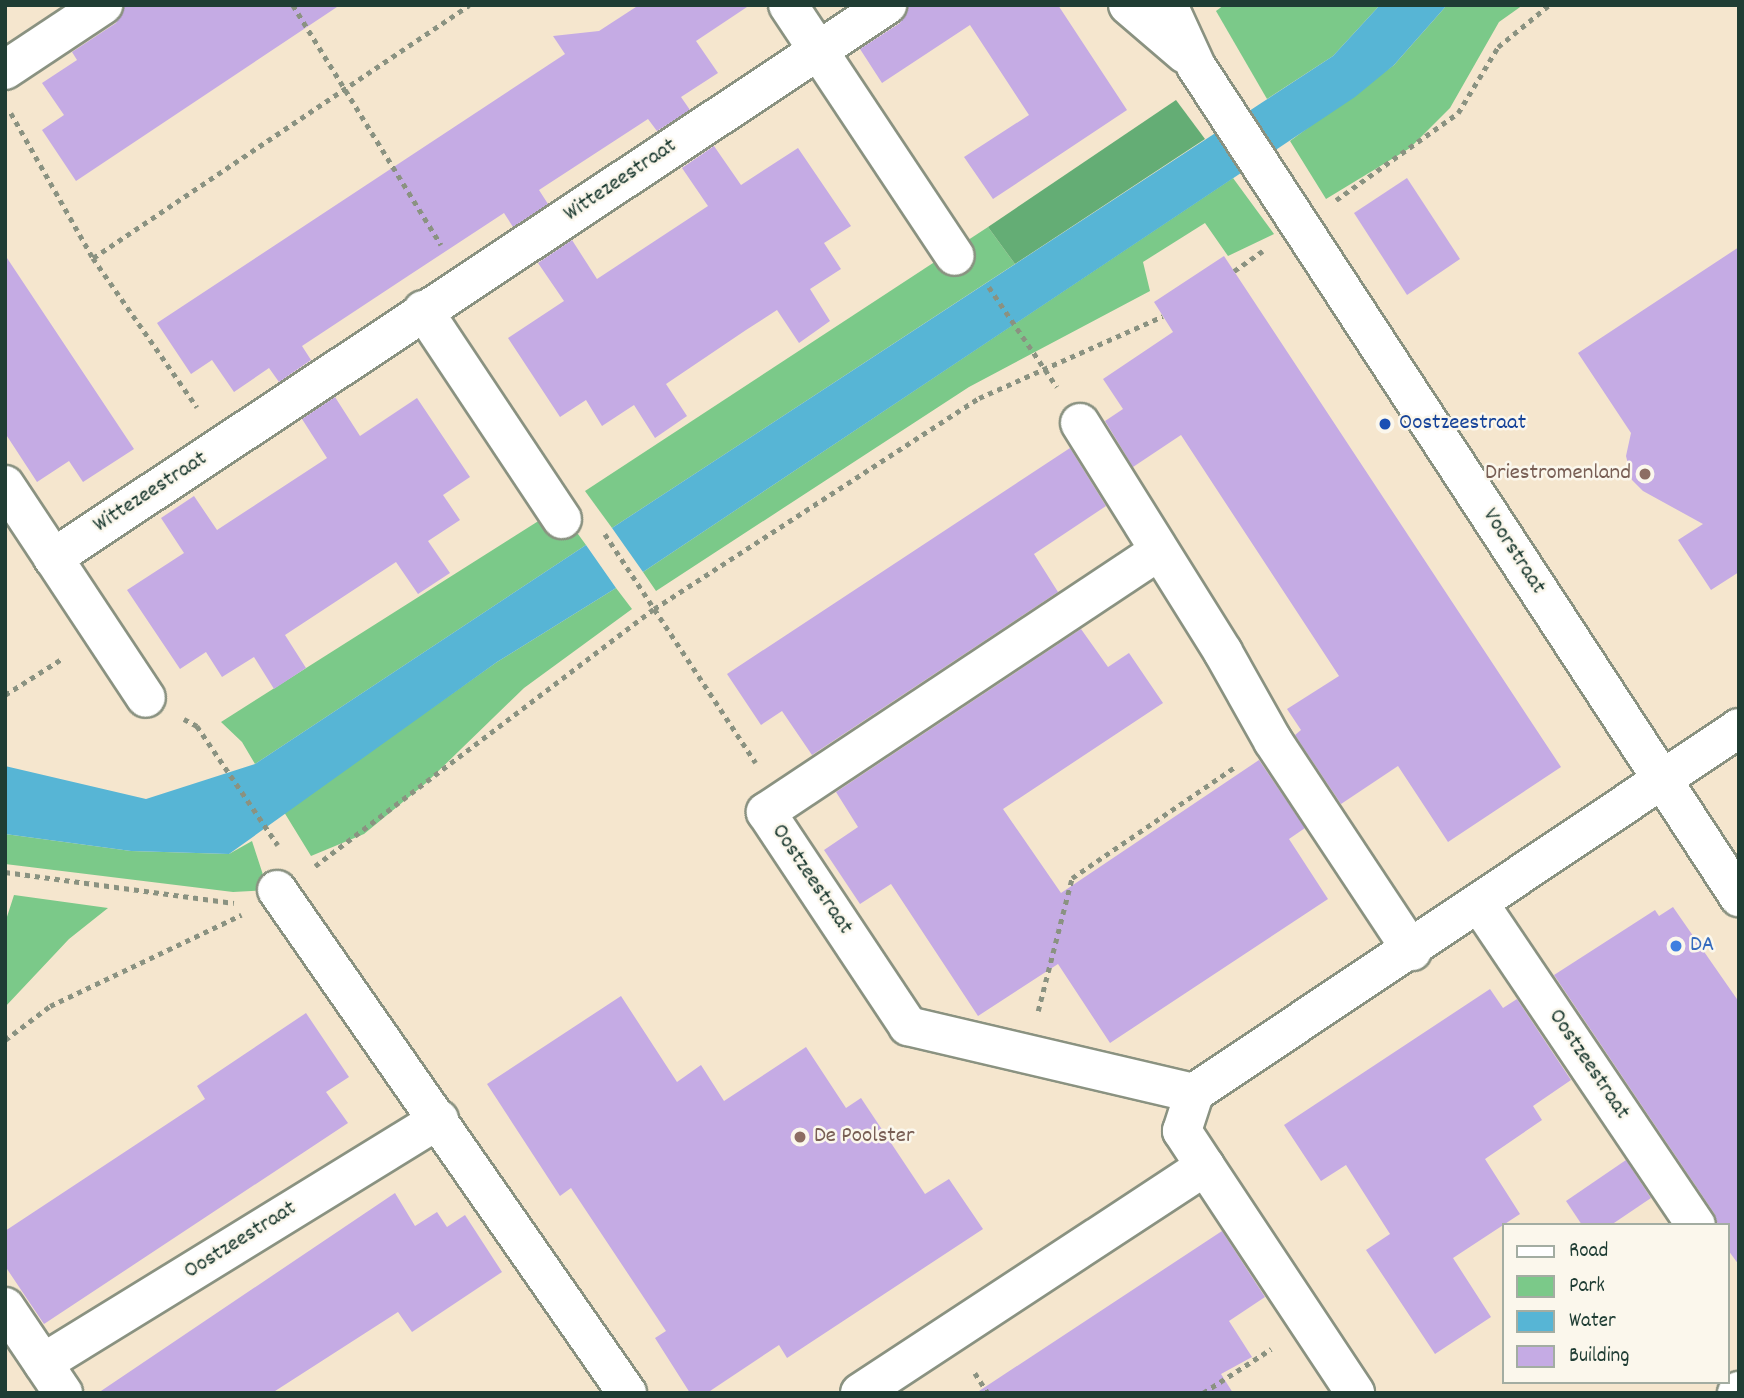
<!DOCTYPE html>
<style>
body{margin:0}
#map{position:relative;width:1744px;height:1398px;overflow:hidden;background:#f5e6ce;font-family:Dekko,sans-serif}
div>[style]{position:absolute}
.green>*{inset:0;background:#7bc989}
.forest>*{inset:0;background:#64ad75}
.water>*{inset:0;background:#57b5d5}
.building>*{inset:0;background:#c5abe4}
.path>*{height:4.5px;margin-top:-2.25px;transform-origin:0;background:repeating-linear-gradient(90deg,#8a9281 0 5px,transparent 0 10px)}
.roads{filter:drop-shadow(2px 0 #8a9281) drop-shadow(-2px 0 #8a9281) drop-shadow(0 2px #8a9281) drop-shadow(0 -2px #8a9281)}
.street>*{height:38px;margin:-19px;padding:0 19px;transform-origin:19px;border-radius:19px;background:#fff}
.dots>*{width:19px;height:19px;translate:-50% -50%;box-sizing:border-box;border:4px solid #fbf7ec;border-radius:50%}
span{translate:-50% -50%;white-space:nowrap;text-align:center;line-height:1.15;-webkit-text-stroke:5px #fbf7ec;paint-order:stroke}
.street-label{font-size:23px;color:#1f3d34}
.transit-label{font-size:23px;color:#164399}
.left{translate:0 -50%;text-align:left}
.education-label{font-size:23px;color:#785e54}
.right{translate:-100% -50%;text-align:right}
.shop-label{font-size:23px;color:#366cbe}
.frame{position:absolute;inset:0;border:7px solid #1f3d34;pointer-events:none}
.legend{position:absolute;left:1502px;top:1223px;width:228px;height:161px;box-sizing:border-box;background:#fbf7ec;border:2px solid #a3ada2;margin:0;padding:9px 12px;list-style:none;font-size:21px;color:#1f3d34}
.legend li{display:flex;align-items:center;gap:14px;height:35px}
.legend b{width:35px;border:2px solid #a3ada2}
</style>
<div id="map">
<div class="green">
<div style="clip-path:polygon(1224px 5px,1380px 5px,1333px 56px,1267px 99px,1216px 11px)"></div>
<div style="clip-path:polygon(1447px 5px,1523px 5px,1499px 22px,1450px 108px,1410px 148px,1326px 199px,1290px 141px,1394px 65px)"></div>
<div style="clip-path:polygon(1233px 178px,1274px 234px,1228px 256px,1205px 223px,1143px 262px,1150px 291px,969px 387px,656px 591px,643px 572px)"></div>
<div style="clip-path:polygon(988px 227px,1015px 264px,612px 528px,585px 491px)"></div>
<div style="clip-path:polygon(559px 508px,586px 545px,255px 764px,242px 742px,221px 722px)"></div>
<div style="clip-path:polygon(616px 588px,632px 609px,524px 688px,426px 783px,364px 834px,311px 856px,284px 812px,497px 662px)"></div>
<div style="clip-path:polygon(5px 834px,131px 851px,229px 854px,252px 841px,268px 890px,233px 892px,5px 864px)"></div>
<div style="clip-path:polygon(14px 895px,108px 908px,69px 939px,5px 1007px,5px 923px)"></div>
</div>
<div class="forest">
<div style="clip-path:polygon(1176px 100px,1205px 139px,1015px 264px,988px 227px)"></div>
</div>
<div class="water">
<div style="clip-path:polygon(1380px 5px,1447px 5px,1394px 65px,1355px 97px,643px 572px,612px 528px,1333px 56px)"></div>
<div style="clip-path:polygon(586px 545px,616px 588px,497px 662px,229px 854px,131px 851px,5px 834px,5px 766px,146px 799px,255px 764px)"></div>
</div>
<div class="building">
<div style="clip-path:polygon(125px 5px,340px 5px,76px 181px,42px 130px,64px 115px,42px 83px,77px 60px,72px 52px,116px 23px)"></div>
<div style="clip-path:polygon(639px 5px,750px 5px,696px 41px,718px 73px,681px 97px,690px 110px,657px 131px,648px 119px,539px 190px,548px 204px,513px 227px,504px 213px,408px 276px,302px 346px,311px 360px,279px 382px,269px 368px,234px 392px,212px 360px,191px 374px,157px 323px,565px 54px,553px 36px,599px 31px)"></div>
<div style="clip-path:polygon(909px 5px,1058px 5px,1127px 110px,993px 199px,964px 157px,1029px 115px,970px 25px,882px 83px,860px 49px,900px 23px)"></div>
<div style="clip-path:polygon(714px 146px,741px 185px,798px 148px,851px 226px,824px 243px,841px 269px,810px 289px,830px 321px,799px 343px,777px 310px,746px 330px,666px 384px,687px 416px,655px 438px,634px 405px,602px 426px,586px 400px,560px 417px,508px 338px,564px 301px,538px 263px,572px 240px,597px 279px,708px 206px,682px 168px)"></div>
<div style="clip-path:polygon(1407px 178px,1460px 259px,1407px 295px,1354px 213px)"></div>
<div style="clip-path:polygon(1739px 247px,1739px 572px,1711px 590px,1678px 540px,1703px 524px,1643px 491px,1632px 480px,1626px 456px,1631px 433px,1578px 353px)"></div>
<div style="clip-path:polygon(5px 255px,134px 449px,83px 482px,69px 461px,37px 482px,5px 433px)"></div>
<div style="clip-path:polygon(1224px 256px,1561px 767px,1448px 842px,1398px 766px,1341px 804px,1295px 735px,1301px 730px,1287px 709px,1339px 676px,1181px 435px,1133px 467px,1105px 421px,1123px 409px,1103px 379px,1173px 332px,1154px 302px)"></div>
<div style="clip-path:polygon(335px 397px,360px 436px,417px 398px,470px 477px,443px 495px,460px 520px,428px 541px,450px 573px,418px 594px,396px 562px,285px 635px,306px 668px,274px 689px,254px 657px,222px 677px,206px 652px,180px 669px,127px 590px,184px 553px,161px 518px,194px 496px,217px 530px,327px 458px,302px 419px)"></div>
<div style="clip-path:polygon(1070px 448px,1106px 506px,1034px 554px,1058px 592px,812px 755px,782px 711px,761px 725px,727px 674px)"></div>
<div style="clip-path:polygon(1081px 629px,1108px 667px,1129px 653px,1163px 703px,1003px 809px,1061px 893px,1259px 760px,1305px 828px,1289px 839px,1328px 899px,1110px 1043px,1058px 964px,978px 1016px,891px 884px,860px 904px,824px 850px,858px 827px,836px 792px)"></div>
<div style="clip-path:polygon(1673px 907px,1739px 1002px,1739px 1265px,1728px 1250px,1728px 1225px,1718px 1225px,1714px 1213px,1554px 975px,1655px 910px,1659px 916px)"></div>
<div style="clip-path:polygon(1490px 989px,1503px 1008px,1517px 999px,1571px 1080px,1533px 1106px,1542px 1120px,1485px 1159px,1520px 1214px,1453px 1258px,1491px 1317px,1435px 1354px,1366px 1250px,1390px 1234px,1346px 1165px,1321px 1181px,1284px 1125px)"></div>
<div style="clip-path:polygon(621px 996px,677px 1082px,701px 1065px,724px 1101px,806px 1047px,846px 1108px,861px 1098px,925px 1194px,949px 1179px,983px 1229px,787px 1358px,779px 1345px,707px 1393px,690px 1393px,655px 1338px,666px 1331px,571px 1188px,560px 1196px,487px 1084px)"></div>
<div style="clip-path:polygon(306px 1013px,349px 1077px,326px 1092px,348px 1123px,44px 1324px,5px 1266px,5px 1231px,205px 1099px,197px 1086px)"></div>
<div style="clip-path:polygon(1626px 1160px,1651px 1198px,1611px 1225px,1582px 1225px,1566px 1201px)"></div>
<div style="clip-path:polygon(395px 1193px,415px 1226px,437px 1212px,447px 1227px,465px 1215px,502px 1272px,412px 1332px,398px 1312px,272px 1393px,98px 1393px)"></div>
<div style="clip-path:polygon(1222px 1231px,1265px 1297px,1229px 1321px,1252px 1357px,1221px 1374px,1233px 1393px,976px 1393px)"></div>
</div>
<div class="path">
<div style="left:293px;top:5px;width:282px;rotate:58.3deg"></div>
<div style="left:11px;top:113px;width:167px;rotate:60.5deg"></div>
<div style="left:93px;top:258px;width:182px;rotate:55.1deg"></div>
<div style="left:1336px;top:200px;width:150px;rotate:-35.5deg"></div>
<div style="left:1458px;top:113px;width:77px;rotate:-58.8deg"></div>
<div style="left:1498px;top:47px;width:66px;rotate:-39.5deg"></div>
<div style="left:93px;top:258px;width:453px;rotate:-33.9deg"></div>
<div style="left:1234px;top:271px;width:35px;rotate:-35deg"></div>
<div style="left:989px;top:287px;width:121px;rotate:55.8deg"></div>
<div style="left:605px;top:534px;width:274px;rotate:56.6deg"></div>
<div style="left:5px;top:695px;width:69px;rotate:-32.5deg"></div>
<div style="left:184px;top:719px;width:15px;rotate:28deg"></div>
<div style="left:197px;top:726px;width:144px;rotate:55.8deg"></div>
<div style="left:315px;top:866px;width:425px;rotate:-37.2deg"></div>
<div style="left:654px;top:609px;width:387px;rotate:-33deg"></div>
<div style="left:979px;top:398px;width:201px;rotate:-24deg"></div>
<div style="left:5px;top:872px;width:231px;rotate:7.7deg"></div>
<div style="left:1038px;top:1011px;width:137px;rotate:-75.7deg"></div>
<div style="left:1072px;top:878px;width:197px;rotate:-34.3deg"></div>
<div style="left:5px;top:1040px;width:56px;rotate:-37.1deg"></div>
<div style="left:50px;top:1006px;width:212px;rotate:-25.5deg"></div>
<div style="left:975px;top:1373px;width:24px;rotate:57deg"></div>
<div style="left:1203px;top:1393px;width:81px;rotate:-32.9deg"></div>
</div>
<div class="roads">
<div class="street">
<div style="left:788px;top:5px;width:301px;rotate:56.4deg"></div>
<div style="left:1128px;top:5px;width:75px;rotate:40.7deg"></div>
<div style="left:1168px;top:5px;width:67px;rotate:65.3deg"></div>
<div style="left:1196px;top:66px;width:993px;rotate:56.84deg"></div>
<div style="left:5px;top:70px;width:118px;rotate:-33.6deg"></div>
<div style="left:423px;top:310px;width:251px;rotate:56.4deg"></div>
<div style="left:1080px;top:423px;width:270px;rotate:58deg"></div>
<div style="left:1223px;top:652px;width:102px;rotate:60.7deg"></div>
<div style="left:1273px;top:741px;width:252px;rotate:56.5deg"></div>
<div style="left:5px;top:485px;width:255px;rotate:56.5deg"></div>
<div style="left:1159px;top:551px;width:472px;rotate:146.4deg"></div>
<div style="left:766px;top:812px;width:257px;rotate:56.4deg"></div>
<div style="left:908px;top:1026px;width:294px;rotate:13.2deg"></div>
<div style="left:53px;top:558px;width:1001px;rotate:-33.55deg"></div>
<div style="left:277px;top:890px;width:613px;rotate:55.17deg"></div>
<div style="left:1480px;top:905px;width:386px;rotate:56deg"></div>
<div style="left:1205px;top:1166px;width:272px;rotate:56.5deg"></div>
<div style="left:5px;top:1307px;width:104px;rotate:56deg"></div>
<div style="left:43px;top:1363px;width:465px;rotate:-31.6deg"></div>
<div style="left:860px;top:1393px;width:413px;rotate:-33.3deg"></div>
<div style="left:1205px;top:1166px;width:42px;rotate:-123.3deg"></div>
<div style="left:1182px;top:1131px;width:40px;rotate:-72deg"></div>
<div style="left:1194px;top:1093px;width:656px;rotate:-33.81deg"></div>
<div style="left:1737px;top:1393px;width:3px;rotate:-45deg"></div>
</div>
</div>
<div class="dots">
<div style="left:1385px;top:424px;background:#1a4fb4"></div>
<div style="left:1645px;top:474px;background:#8d6e63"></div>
<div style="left:1676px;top:946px;background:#3f7fe0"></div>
<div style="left:800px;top:1137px;background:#8d6e63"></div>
</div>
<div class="street-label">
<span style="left:621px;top:181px;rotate:-34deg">Wittezeestraat</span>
<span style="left:151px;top:493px;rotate:-33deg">Wittezeestraat</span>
<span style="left:1513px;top:552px;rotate:57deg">Voorstraat</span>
<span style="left:811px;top:880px;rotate:56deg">Oostzeestraat</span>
<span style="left:1588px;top:1065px;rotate:56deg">Oostzeestraat</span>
<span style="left:241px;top:1241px;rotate:-32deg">Oostzeestraat</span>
</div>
<div class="transit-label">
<span class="left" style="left:1399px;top:424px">Oostzeestraat</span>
</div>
<div class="education-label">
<span class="right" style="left:1631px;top:474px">Driestromenland</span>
<span class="left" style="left:814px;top:1137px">De Poolster</span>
</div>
<div class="shop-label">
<span class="left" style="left:1690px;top:946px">DA</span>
</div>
<div class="frame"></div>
<ul class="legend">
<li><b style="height:9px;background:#fff"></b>Road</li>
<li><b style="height:19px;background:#7bc989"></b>Park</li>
<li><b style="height:19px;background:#57b5d5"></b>Water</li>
<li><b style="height:19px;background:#c5abe4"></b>Building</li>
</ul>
</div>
